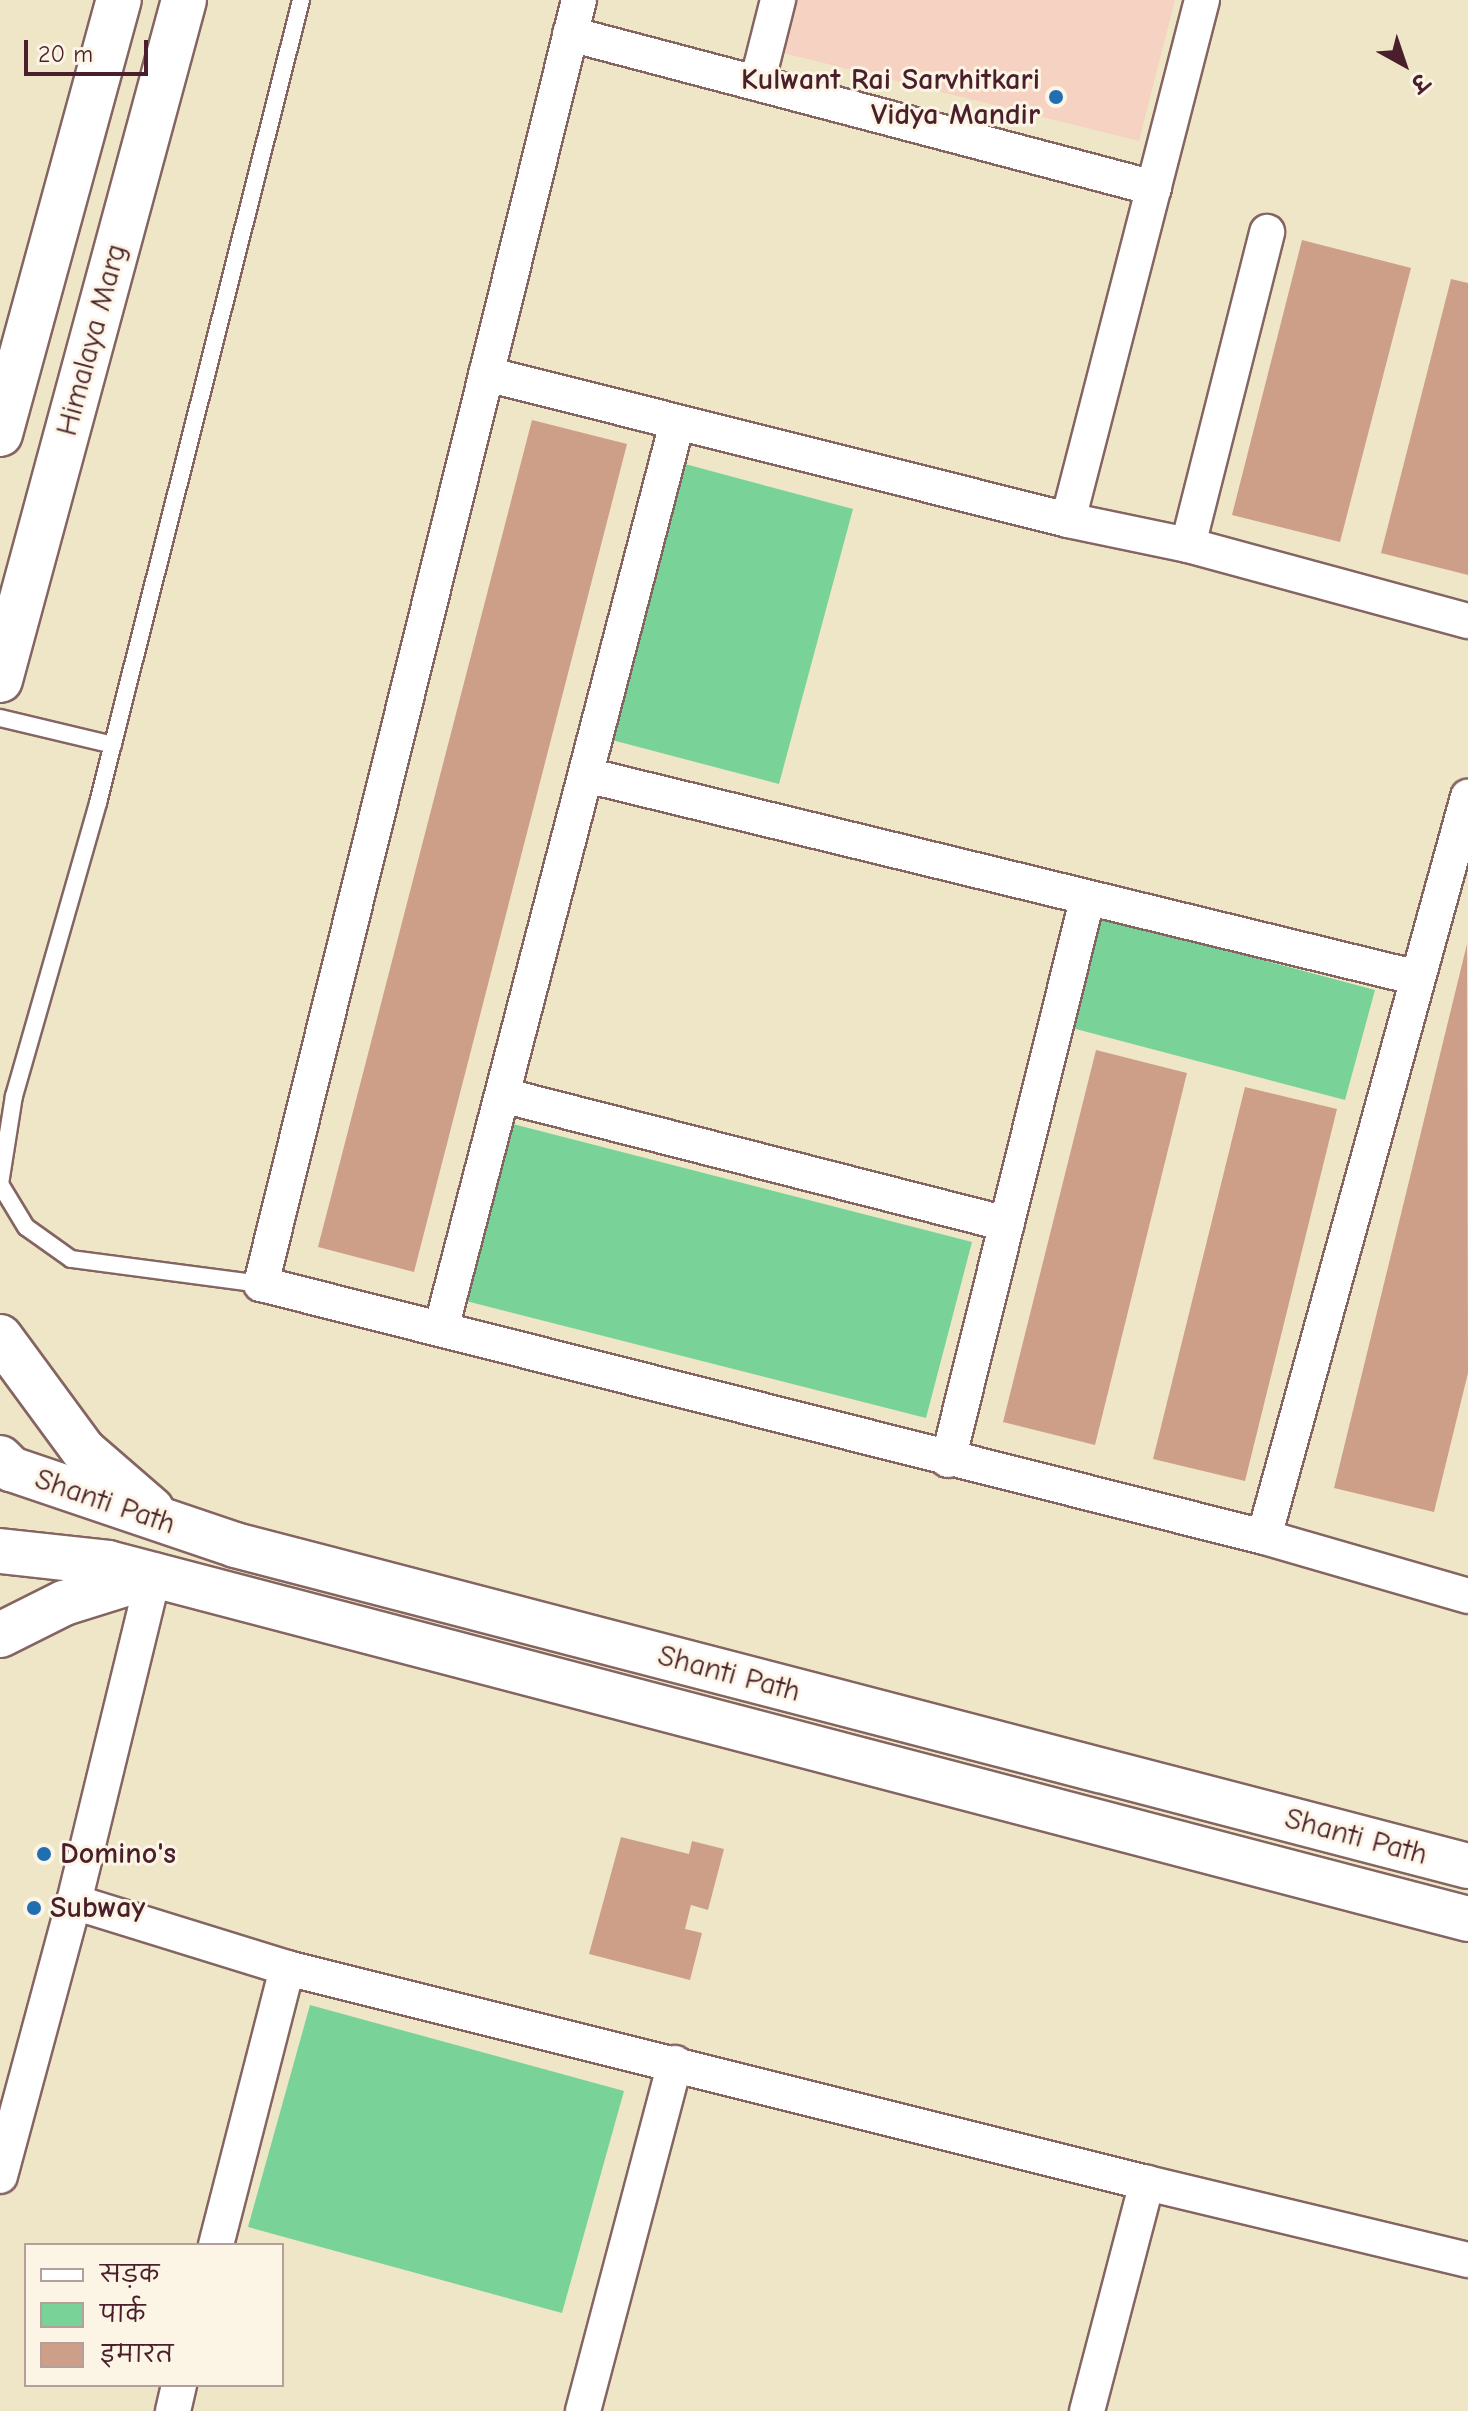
<!DOCTYPE html>
<meta charset="utf-8">
<style>
body{margin:0}
#map{position:relative;width:1468px;height:2411px;overflow:hidden;background:#efe6c8;font-family:"Comic Neue","Playpen Sans Deva",sans-serif}
div>[style]{position:absolute}
.built>*{inset:0;background:#f5d2c2}
.green>*{inset:0;background:#79d399}
.building>*{inset:0;background:#cd9f89}
.roads{filter:drop-shadow(2px 0 #846562) drop-shadow(-2px 0 #846562) drop-shadow(0 2px #846562) drop-shadow(0 -2px #846562)}
.service>*{height:16px;margin:-8px;padding:0 8px;transform-origin:8px;border-radius:8px;background:#fff}
.minor>*{height:34px;margin:-17px;padding:0 17px;transform-origin:17px;border-radius:17px;background:#fff}
.secondary>*{height:44px;margin:-22px;padding:0 22px;transform-origin:22px;border-radius:22px;background:#fff}
.dots>*{width:22px;height:22px;translate:-50% -50%;box-sizing:border-box;border:4px solid #fcf5e5;border-radius:50%}
span{translate:-50% -50%;white-space:nowrap;text-align:center;line-height:1.15;-webkit-text-stroke:6px #fcf5e5;paint-order:stroke}
.poi-label{font-size:30px;color:#4a1f2b;font-weight:700}
.right{translate:-100% -50%;text-align:right}
.left{translate:0 -50%;text-align:left}
.street-label{font-size:30px;color:#4a1f2b}
.legend{position:absolute;left:24px;top:2243px;width:260px;height:144px;box-sizing:border-box;background:#fcf5e5;border:2px solid #b59f9b;margin:0;padding:10px 14px;list-style:none;font-size:24px;color:#4a1f2b}
.legend li{display:flex;align-items:center;gap:16px;height:40px}
.legend b{width:40px;border:2px solid #b59f9b}
.north{position:absolute;left:1364px;top:24px;width:80px;height:80px;-webkit-text-stroke:6px #fcf5e5;paint-order:stroke;rotate:140deg;font-size:22px;font-weight:700;line-height:32px;text-align:center;color:#4a1f2b}
.north::after{content:'';display:block;margin:auto;width:28px;height:36px;background:#4a1f2b;clip-path:polygon(50% 0,100% 100%,50% 72%,0 100%)}
.scale{position:absolute;left:24px;top:40px;width:124px;height:36px;box-sizing:border-box;border:4px solid #4a1f2b;border-top:0;padding-left:10px;font-size:24px;line-height:28px;white-space:nowrap;color:#4a1f2b;-webkit-text-stroke:6px #fcf5e5;paint-order:stroke}
</style>
<div id="map">
<div class="built">
<div style="clip-path:polygon(797px 0,1175px 0,1139px 141px,783px 53px)"></div>
</div>
<div class="green">
<div style="clip-path:polygon(685px 464px,853px 509px,779px 784px,612px 740px)"></div>
<div style="clip-path:polygon(1102px 917px,1375px 990px,1345px 1100px,1072px 1028px)"></div>
<div style="clip-path:polygon(513px 1124px,972px 1242px,926px 1418px,466px 1301px)"></div>
<div style="clip-path:polygon(310px 2005px,624px 2091px,562px 2313px,248px 2227px)"></div>
</div>
<div class="building">
<div style="clip-path:polygon(1302px 240px,1411px 268px,1340px 542px,1232px 515px)"></div>
<div style="clip-path:polygon(1451px 279px,1468px 283px,1468px 575px,1381px 553px)"></div>
<div style="clip-path:polygon(532px 420px,627px 444px,414px 1272px,318px 1247px)"></div>
<div style="clip-path:polygon(1467px 944px,1468px 1373px,1434px 1512px,1334px 1488px)"></div>
<div style="clip-path:polygon(1096px 1050px,1187px 1073px,1095px 1445px,1003px 1422px)"></div>
<div style="clip-path:polygon(1245px 1087px,1337px 1109px,1245px 1481px,1153px 1459px)"></div>
<div style="clip-path:polygon(621px 1837px,689px 1854px,692px 1841px,724px 1849px,708px 1910px,691px 1905px,685px 1929px,702px 1933px,690px 1980px,589px 1954px)"></div>
</div>
<div class="roads">
<div class="service">
<div style="left:0;top:718px;width:116px;rotate:13.4deg"></div>
<div style="left:261px;top:1284px;width:192px;rotate:-172.5deg"></div>
<div style="left:71px;top:1259px;width:55px;rotate:-144.6deg"></div>
<div style="left:26px;top:1227px;width:50px;rotate:-121.2deg"></div>
<div style="left:0;top:1184px;width:89px;rotate:-81deg"></div>
<div style="left:14px;top:1096px;width:305px;rotate:-74deg"></div>
<div style="left:98px;top:803px;width:828px;rotate:-75.81deg"></div>
</div>
<div class="minor">
<div style="left:579px;top:0;width:1323px;rotate:103.91deg"></div>
<div style="left:261px;top:1284px;width:1034px;rotate:14.16deg"></div>
<div style="left:1264px;top:1537px;width:212px;rotate:16.1deg"></div>
<div style="left:570px;top:34px;width:604px;rotate:14.77deg"></div>
<div style="left:757px;top:83px;width:86px;rotate:-75.8deg"></div>
<div style="left:486px;top:374px;width:600px;rotate:14.08deg"></div>
<div style="left:1068px;top:520px;width:123px;rotate:11.8deg"></div>
<div style="left:1188px;top:545px;width:290px;rotate:15.2deg"></div>
<div style="left:1068px;top:520px;width:537px;rotate:-75.55deg"></div>
<div style="left:1188px;top:545px;width:323px;rotate:-75.8deg"></div>
<div style="left:586px;top:775px;width:856px;rotate:13.71deg"></div>
<div style="left:502px;top:1095px;width:521px;rotate:14.33deg"></div>
<div style="left:441px;top:1329px;width:936px;rotate:-75.4deg"></div>
<div style="left:948px;top:1460px;width:577px;rotate:-76.06deg"></div>
<div style="left:1264px;top:1537px;width:768px;rotate:-74.59deg"></div>
<div style="left:74px;top:1902px;width:223px;rotate:17.2deg"></div>
<div style="left:287px;top:1968px;width:886px;rotate:14.04deg"></div>
<div style="left:1147px;top:2183px;width:330px;rotate:13.5deg"></div>
<div style="left:0;top:2176px;width:284px;rotate:-74.9deg"></div>
<div style="left:74px;top:1902px;width:337px;rotate:-76.3deg"></div>
<div style="left:216px;top:2245px;width:286px;rotate:-75.6deg"></div>
<div style="left:173px;top:2411px;width:27px;rotate:-77deg"></div>
<div style="left:583px;top:2411px;width:360px;rotate:-75.2deg"></div>
<div style="left:1087px;top:2411px;width:236px;rotate:-75.3deg"></div>
</div>
<div class="secondary">
<div style="left:0;top:434px;width:450px;rotate:-74.7deg"></div>
<div style="left:0;top:680px;width:704px;rotate:-74.86deg"></div>
<div style="left:0;top:1337px;width:140px;rotate:53.7deg"></div>
<div style="left:83px;top:1450px;width:91px;rotate:41deg"></div>
<div style="left:0;top:1458px;width:16px;rotate:45deg"></div>
<div style="left:11px;top:1469px;width:237px;rotate:18.7deg"></div>
<div style="left:235px;top:1545px;width:1274px;rotate:14.59deg"></div>
<div style="left:0;top:1551px;width:109px;rotate:6.3deg"></div>
<div style="left:108px;top:1563px;width:1406px;rotate:14.67deg"></div>
<div style="left:0;top:1635px;width:72px;rotate:-26.6deg"></div>
<div style="left:64px;top:1603px;width:94px;rotate:-17.3deg"></div>
</div>
</div>
<div class="dots">
<div style="left:1056px;top:97px;background:#1f6fb2"></div>
<div style="left:44px;top:1854px;background:#1f6fb2"></div>
<div style="left:34px;top:1908px;background:#1f6fb2"></div>
</div>
<div class="poi-label">
<span class="right" style="left:1040px;top:97px">Kulwant Rai Sarvhitkari<br>Vidya Mandir</span>
<span class="left" style="left:60px;top:1854px">Domino's</span>
<span class="left" style="left:50px;top:1908px">Subway</span>
</div>
<div class="street-label">
<span style="left:92px;top:340px;rotate:-75deg">Himalaya Marg</span>
<span style="left:105px;top:1502px;rotate:19deg">Shanti Path</span>
<span style="left:729px;top:1674px;rotate:15deg">Shanti Path</span>
<span style="left:1356px;top:1837px;rotate:15deg">Shanti Path</span>
</div>
<ul class="legend">
<li><b style="height:10px;background:#fff"></b>सड़क</li>
<li><b style="height:22px;background:#79d399"></b>पार्क</li>
<li><b style="height:22px;background:#cd9f89"></b>इमारत</li>
</ul>
<div class="north">उ</div>
<div class="scale">20 m</div>
</div>
